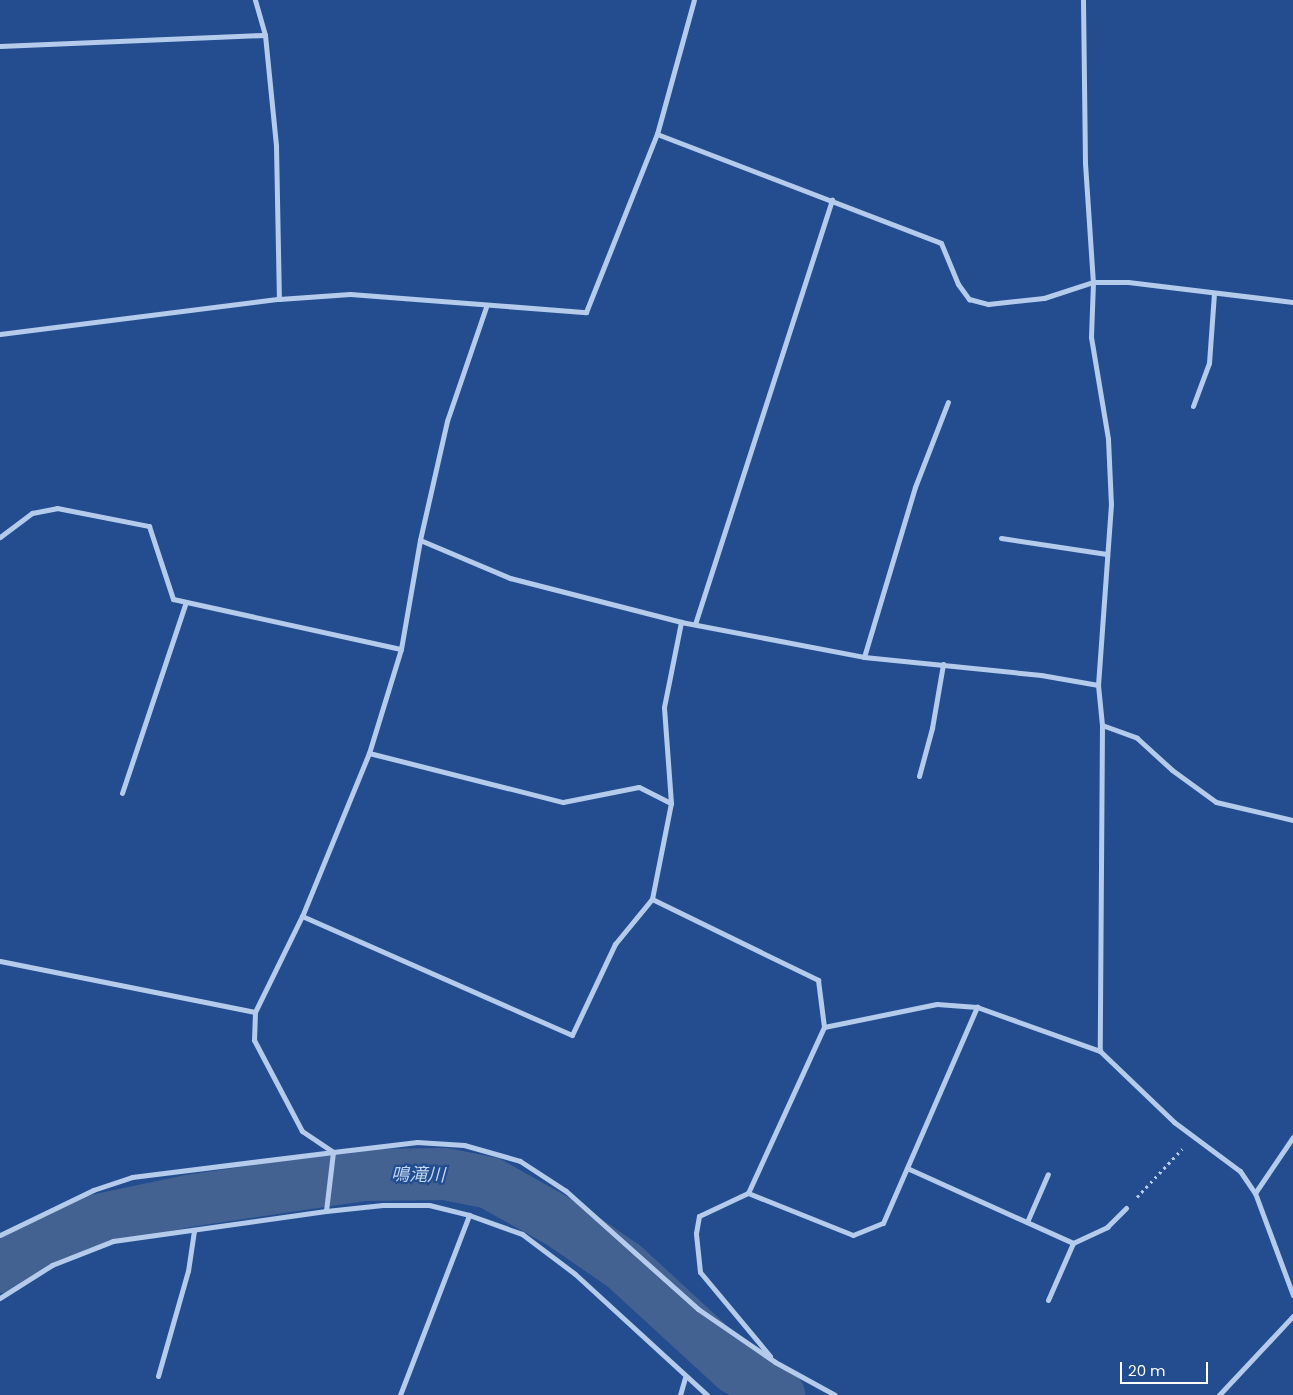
<!DOCTYPE html>
<meta charset="utf-8">
<style>
body{margin:0}
#map{position:relative;width:1293px;height:1395px;overflow:hidden;background:#244d8f;font-family:Poppins,"Noto Sans JP",sans-serif}
div>[style]{position:absolute}
.river>*{height:52px;margin:-26px;padding:0 26px;transform-origin:26px;border-radius:26px;background:#446291}
.path>*{height:3px;margin-top:-1.5px;transform-origin:0;background:repeating-linear-gradient(90deg,#b4cbec 0 2.5px,transparent 0 6.5px)}
.street>*{height:5px;margin:-2.5px;padding:0 2.5px;transform-origin:2.5px;border-radius:2.5px;background:#b4cbec}
span{translate:-50% -50%;white-space:nowrap;text-align:center;line-height:1.15;-webkit-text-stroke:4.5px #244d8f;paint-order:stroke}
.water-label{font-size:18px;color:#c0d5f3;font-style:italic}
.scale{position:absolute;left:1120px;top:1362px;width:88px;height:22px;box-sizing:border-box;border:2px solid #fff;border-top:0;padding-left:6px;font-size:15px;line-height:18px;white-space:nowrap;color:#fff;-webkit-text-stroke:4px #244d8f;paint-order:stroke}
</style>
<div id="map">
<div class="river">
<div style="left:0;top:1267px;width:90px;rotate:-28.6deg"></div>
<div style="left:79px;top:1224px;width:111px;rotate:-11.9deg"></div>
<div style="left:188px;top:1201px;width:179px;rotate:-8.4deg"></div>
<div style="left:365px;top:1175px;width:80px;rotate:-0.7deg"></div>
<div style="left:445px;top:1174px;width:46px;rotate:11.3deg"></div>
<div style="left:490px;top:1183px;width:84px;rotate:29.3deg"></div>
<div style="left:563px;top:1224px;width:75px;rotate:34.7deg"></div>
<div style="left:625px;top:1267px;width:149px;rotate:42.6deg"></div>
<div style="left:735px;top:1368px;width:52px;rotate:31.5deg"></div>
</div>
<div class="path">
<div style="left:1137px;top:1197px;width:66px;rotate:-46.8deg"></div>
</div>
<div class="street">
<div style="left:255px;top:0;width:36px;rotate:74deg"></div>
<div style="left:265px;top:35px;width:112px;rotate:84.3deg"></div>
<div style="left:276px;top:146px;width:153px;rotate:88.9deg"></div>
<div style="left:1083px;top:0;width:163px;rotate:89.3deg"></div>
<div style="left:1085px;top:163px;width:119px;rotate:86.2deg"></div>
<div style="left:1093px;top:282px;width:55px;rotate:92.1deg"></div>
<div style="left:1091px;top:337px;width:103px;rotate:80.5deg"></div>
<div style="left:1108px;top:439px;width:65px;rotate:87.4deg"></div>
<div style="left:1111px;top:504px;width:181px;rotate:94.1deg"></div>
<div style="left:1098px;top:685px;width:40px;rotate:84.3deg"></div>
<div style="left:1102px;top:725px;width:326px;rotate:90.4deg"></div>
<div style="left:1100px;top:1051px;width:103px;rotate:43.8deg"></div>
<div style="left:1174px;top:1122px;width:82px;rotate:36.6deg"></div>
<div style="left:1240px;top:1171px;width:27px;rotate:56deg"></div>
<div style="left:1255px;top:1193px;width:109px;rotate:69.6deg"></div>
<div style="left:0;top:46px;width:265px;rotate:-2.4deg"></div>
<div style="left:657px;top:134px;width:304px;rotate:21deg"></div>
<div style="left:941px;top:243px;width:44px;rotate:67.5deg"></div>
<div style="left:958px;top:284px;width:19px;rotate:54deg"></div>
<div style="left:969px;top:299px;width:20px;rotate:15deg"></div>
<div style="left:988px;top:304px;width:56px;rotate:-6.1deg"></div>
<div style="left:1044px;top:298px;width:52px;rotate:-18.1deg"></div>
<div style="left:1093px;top:282px;width:35px"></div>
<div style="left:1128px;top:282px;width:166px;rotate:6.9deg"></div>
<div style="left:486px;top:307px;width:120px;rotate:108.9deg"></div>
<div style="left:447px;top:421px;width:122px;rotate:102.8deg"></div>
<div style="left:420px;top:540px;width:111px;rotate:99.9deg"></div>
<div style="left:401px;top:649px;width:109px;rotate:107.1deg"></div>
<div style="left:369px;top:753px;width:176px;rotate:112.3deg"></div>
<div style="left:302px;top:916px;width:107px;rotate:116.1deg"></div>
<div style="left:255px;top:1012px;width:28px;rotate:92deg"></div>
<div style="left:254px;top:1040px;width:103px;rotate:62.2deg"></div>
<div style="left:302px;top:1131px;width:37px;rotate:34deg"></div>
<div style="left:333px;top:1152px;width:85px;rotate:-6.8deg"></div>
<div style="left:417px;top:1142px;width:47px;rotate:3.7deg"></div>
<div style="left:464px;top:1145px;width:58px;rotate:15.9deg"></div>
<div style="left:520px;top:1161px;width:55px;rotate:33.1deg"></div>
<div style="left:566px;top:1191px;width:177px;rotate:41.8deg"></div>
<div style="left:698px;top:1309px;width:93px;rotate:34.5deg"></div>
<div style="left:775px;top:1362px;width:68px;rotate:28.8deg"></div>
<div style="left:0;top:334px;width:281px;rotate:-7.2deg"></div>
<div style="left:279px;top:299px;width:71px;rotate:-4deg"></div>
<div style="left:350px;top:294px;width:237px;rotate:4.4deg"></div>
<div style="left:586px;top:312px;width:192px;rotate:-68.3deg"></div>
<div style="left:657px;top:134px;width:139px;rotate:-74.6deg"></div>
<div style="left:1193px;top:406px;width:46px;rotate:-69.6deg"></div>
<div style="left:1209px;top:363px;width:70px;rotate:-85.9deg"></div>
<div style="left:0;top:537px;width:40px;rotate:-37deg"></div>
<div style="left:32px;top:513px;width:25px;rotate:-11deg"></div>
<div style="left:57px;top:508px;width:94px;rotate:11.1deg"></div>
<div style="left:149px;top:526px;width:77px;rotate:71.8deg"></div>
<div style="left:173px;top:599px;width:233px;rotate:12.4deg"></div>
<div style="left:1001px;top:538px;width:107px;rotate:8.6deg"></div>
<div style="left:420px;top:540px;width:98px;rotate:22.9deg"></div>
<div style="left:510px;top:578px;width:177px;rotate:14.4deg"></div>
<div style="left:681px;top:622px;width:186px;rotate:10.8deg"></div>
<div style="left:864px;top:657px;width:178px;rotate:5.8deg"></div>
<div style="left:1041px;top:675px;width:58px;rotate:10deg"></div>
<div style="left:695px;top:624px;width:446px;rotate:-72.1deg"></div>
<div style="left:864px;top:657px;width:177px;rotate:-73.3deg"></div>
<div style="left:915px;top:487px;width:91px;rotate:-68.8deg"></div>
<div style="left:1102px;top:725px;width:37px;rotate:20deg"></div>
<div style="left:1137px;top:738px;width:47px;rotate:42.4deg"></div>
<div style="left:1172px;top:770px;width:54px;rotate:36deg"></div>
<div style="left:1216px;top:802px;width:79px;rotate:13.2deg"></div>
<div style="left:369px;top:753px;width:200px;rotate:14.2deg"></div>
<div style="left:563px;top:802px;width:77px;rotate:-11.2deg"></div>
<div style="left:639px;top:787px;width:36px;rotate:27deg"></div>
<div style="left:671px;top:803px;width:98px;rotate:101.2deg"></div>
<div style="left:652px;top:899px;width:185px;rotate:26deg"></div>
<div style="left:818px;top:980px;width:47px;rotate:82.7deg"></div>
<div style="left:919px;top:776px;width:50px;rotate:-74.8deg"></div>
<div style="left:932px;top:728px;width:65px;rotate:-80.2deg"></div>
<div style="left:122px;top:793px;width:201px;rotate:-71.5deg"></div>
<div style="left:671px;top:803px;width:96px;rotate:-94.2deg"></div>
<div style="left:664px;top:707px;width:87px;rotate:-78.7deg"></div>
<div style="left:302px;top:916px;width:295px;rotate:23.8deg"></div>
<div style="left:572px;top:1035px;width:101px;rotate:-64.7deg"></div>
<div style="left:615px;top:944px;width:58px;rotate:-50.6deg"></div>
<div style="left:0;top:961px;width:260px;rotate:11.3deg"></div>
<div style="left:907px;top:1168px;width:182px;rotate:24.3deg"></div>
<div style="left:1073px;top:1243px;width:38px;rotate:-25deg"></div>
<div style="left:1107px;top:1227px;width:27px;rotate:-45deg"></div>
<div style="left:748px;top:1193px;width:183px;rotate:-65.4deg"></div>
<div style="left:824px;top:1027px;width:115px;rotate:-11.5deg"></div>
<div style="left:937px;top:1004px;width:40px;rotate:4.3deg"></div>
<div style="left:1255px;top:1193px;width:68px;rotate:-55.8deg"></div>
<div style="left:1027px;top:1222px;width:52px;rotate:-66.4deg"></div>
<div style="left:0;top:1235px;width:103px;rotate:-25.8deg"></div>
<div style="left:93px;top:1190px;width:41px;rotate:-18.4deg"></div>
<div style="left:132px;top:1177px;width:203px;rotate:-7.1deg"></div>
<div style="left:333px;top:1152px;width:59px;rotate:96.8deg"></div>
<div style="left:0;top:1298px;width:62px;rotate:-32.4deg"></div>
<div style="left:52px;top:1265px;width:66px;rotate:-21.5deg"></div>
<div style="left:113px;top:1241px;width:215px;rotate:-8deg"></div>
<div style="left:326px;top:1211px;width:57px;rotate:-6deg"></div>
<div style="left:383px;top:1205px;width:46px"></div>
<div style="left:429px;top:1205px;width:41px;rotate:14deg"></div>
<div style="left:469px;top:1215px;width:56px;rotate:19.7deg"></div>
<div style="left:522px;top:1234px;width:66px;rotate:37deg"></div>
<div style="left:575px;top:1274px;width:179px;rotate:42.5deg"></div>
<div style="left:1048px;top:1300px;width:62px;rotate:-66.3deg"></div>
<div style="left:770px;top:1356px;width:109px;rotate:-129.8deg"></div>
<div style="left:700px;top:1272px;width:39px;rotate:-96deg"></div>
<div style="left:696px;top:1233px;width:17px;rotate:-80deg"></div>
<div style="left:699px;top:1216px;width:54px;rotate:-25.1deg"></div>
<div style="left:748px;top:1193px;width:113px;rotate:21.8deg"></div>
<div style="left:853px;top:1235px;width:32px;rotate:-22deg"></div>
<div style="left:883px;top:1223px;width:236px;rotate:-66.5deg"></div>
<div style="left:977px;top:1007px;width:131px;rotate:19.7deg"></div>
<div style="left:158px;top:1376px;width:109px;rotate:-74.1deg"></div>
<div style="left:188px;top:1271px;width:40px;rotate:-81.5deg"></div>
<div style="left:400px;top:1395px;width:193px;rotate:-69deg"></div>
<div style="left:680px;top:1395px;width:18px;rotate:-74deg"></div>
<div style="left:1219px;top:1395px;width:108px;rotate:-46.9deg"></div>
</div>
<div class="water-label">
<span style="left:418px;top:1175px;rotate:1deg">鳴滝川</span>
</div>
<div class="scale">20 m</div>
</div>
